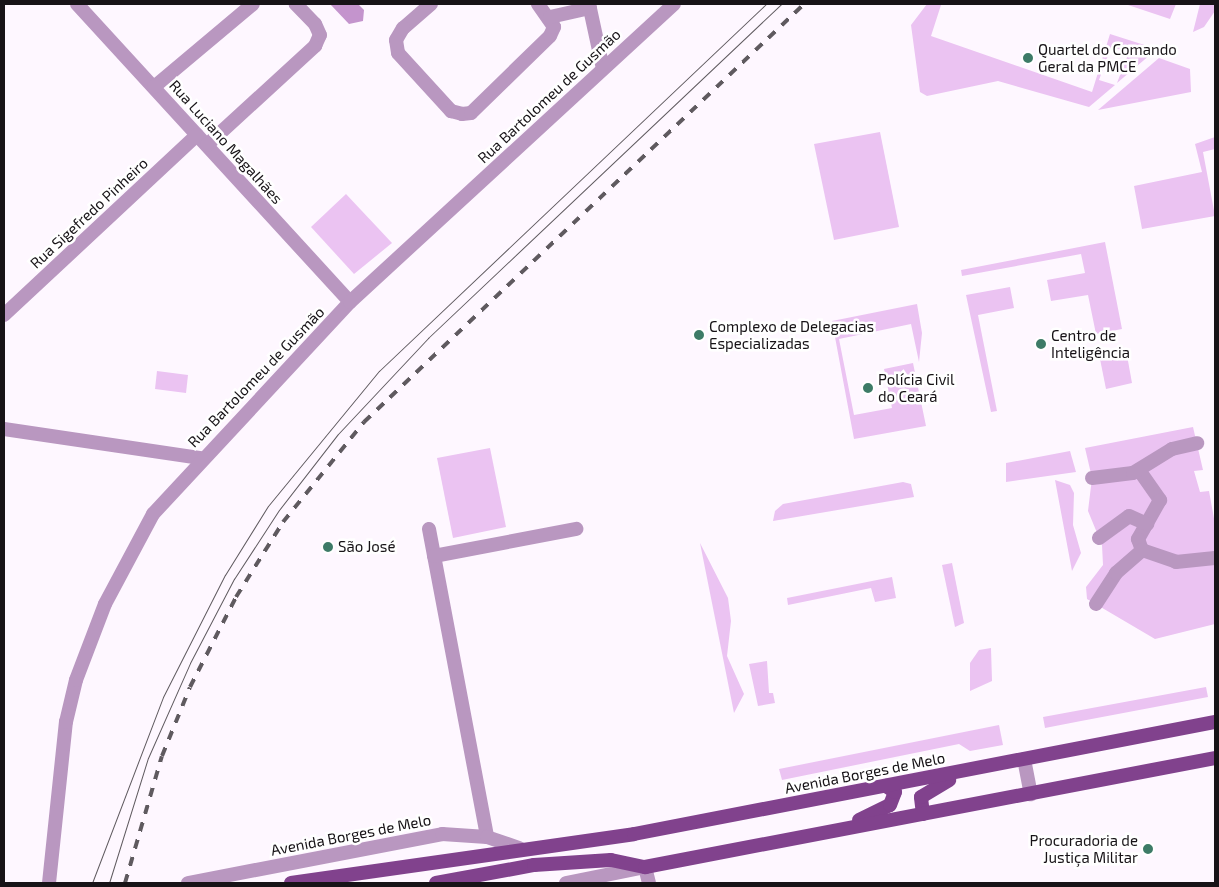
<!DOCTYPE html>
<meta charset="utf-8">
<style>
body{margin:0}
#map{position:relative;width:1219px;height:887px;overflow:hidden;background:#fef7ff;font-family:"Exo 2",sans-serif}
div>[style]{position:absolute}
.green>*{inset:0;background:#ebc3f2}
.water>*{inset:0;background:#c494cd}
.pedestrian>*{height:14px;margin:-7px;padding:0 7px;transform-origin:7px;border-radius:7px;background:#b997c0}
.minor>*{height:14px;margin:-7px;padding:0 7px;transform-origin:7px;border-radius:7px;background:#b997c0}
.tertiary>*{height:14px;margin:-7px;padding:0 7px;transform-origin:7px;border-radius:7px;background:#b997c0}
.primary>*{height:14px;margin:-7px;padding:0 7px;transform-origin:7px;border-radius:7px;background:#81428d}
.tram>*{height:1px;margin:-0.5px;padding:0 0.5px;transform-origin:0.5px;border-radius:0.5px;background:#5f5a5f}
.rail>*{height:4px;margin-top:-2px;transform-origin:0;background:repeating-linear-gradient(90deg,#5f5a5f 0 9px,transparent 0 18px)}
.dots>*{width:14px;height:14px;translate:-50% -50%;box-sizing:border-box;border:2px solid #fff;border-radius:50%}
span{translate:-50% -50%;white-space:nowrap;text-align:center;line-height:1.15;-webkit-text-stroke:5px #fff;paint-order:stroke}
.poi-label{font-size:15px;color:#171317}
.left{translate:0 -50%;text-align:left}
.right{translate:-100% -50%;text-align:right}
.street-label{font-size:15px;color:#171317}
.frame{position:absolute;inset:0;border:5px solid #171317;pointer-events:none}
</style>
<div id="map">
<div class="green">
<div style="clip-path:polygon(927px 4px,941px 5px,931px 36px,1092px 92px,1110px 34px,1157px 49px,1117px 83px,1129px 52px,1111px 47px,1099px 80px,1115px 85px,1089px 107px,998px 81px,927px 96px,920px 92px,911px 25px)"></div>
<div style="clip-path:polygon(1125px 4px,1176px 4px,1170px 19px)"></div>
<div style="clip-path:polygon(1200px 4px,1215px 4px,1215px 11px,1204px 27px,1193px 32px)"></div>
<div style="clip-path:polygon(1159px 58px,1190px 69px,1191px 92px,1098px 110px)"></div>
<div style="clip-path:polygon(880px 132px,899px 227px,834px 240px,814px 144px)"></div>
<div style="clip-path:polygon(1215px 137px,1215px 149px,1203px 152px,1215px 216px,1142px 229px,1134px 186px,1202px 172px,1195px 144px)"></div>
<div style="clip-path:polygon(346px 194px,392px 243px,354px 274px,311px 227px)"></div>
<div style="clip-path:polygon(1105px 242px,1122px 329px,1096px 334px,1088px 295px,1051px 301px,1047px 280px,1085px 273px,1081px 254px,962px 276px,961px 270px)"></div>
<div style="clip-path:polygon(1010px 287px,1014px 308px,978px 315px,997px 411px,991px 412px,966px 295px)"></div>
<div style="clip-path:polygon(917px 304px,922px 333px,919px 362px,911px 324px,839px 339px,854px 415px,892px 408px,884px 369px,913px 363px,926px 426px,854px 439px,832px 321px)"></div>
<div style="clip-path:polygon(1126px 350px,1132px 383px,1106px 389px,1099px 354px)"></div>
<div style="clip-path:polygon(157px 371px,188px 375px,186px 393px,155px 389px)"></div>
<div style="clip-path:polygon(1193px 427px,1203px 470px,1194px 471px,1200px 492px,1209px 491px,1215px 524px,1215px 624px,1155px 639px,1087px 599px,1086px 587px,1103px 565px,1102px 545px,1088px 511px,1092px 478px,1085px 448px)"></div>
<div style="clip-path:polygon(490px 448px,506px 527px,453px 538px,437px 458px)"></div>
<div style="clip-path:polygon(1070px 451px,1076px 472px,1006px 482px,1006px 463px)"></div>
<div style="clip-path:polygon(1055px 480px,1070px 485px,1074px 493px,1073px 525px,1081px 553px,1072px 571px)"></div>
<div style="clip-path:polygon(903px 482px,911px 484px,914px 497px,773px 521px,775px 511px,783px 504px)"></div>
<div style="clip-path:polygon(700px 543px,728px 598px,731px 621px,727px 656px,744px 694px,734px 713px)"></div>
<div style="clip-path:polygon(952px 563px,964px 623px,955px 627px,942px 565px)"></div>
<div style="clip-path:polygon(892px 577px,896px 598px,875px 602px,871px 588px,788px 605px,787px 598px)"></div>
<div style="clip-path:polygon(991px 648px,992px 681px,970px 691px,970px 663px,979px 650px)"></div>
<div style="clip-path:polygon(767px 661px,769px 693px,773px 693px,775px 703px,758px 706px,749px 664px)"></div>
<div style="clip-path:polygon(1206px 687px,1208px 697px,1081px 721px,1045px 728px,1043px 717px)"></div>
<div style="clip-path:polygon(999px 725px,1003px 745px,970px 751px,959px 744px,782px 780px,779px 769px)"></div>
</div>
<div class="water">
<div style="clip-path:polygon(330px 4px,358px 4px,364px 10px,363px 21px,349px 24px)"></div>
</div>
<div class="pedestrian">
<div style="left:1139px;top:470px;width:37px;rotate:55deg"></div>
<div style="left:1160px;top:500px;width:45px;rotate:119.4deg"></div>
<div style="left:1138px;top:539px;width:12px;rotate:70deg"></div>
<div style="left:1142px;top:550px;width:36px;rotate:19deg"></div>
<div style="left:1176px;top:562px;width:39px;rotate:-6deg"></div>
<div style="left:1092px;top:478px;width:41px;rotate:-7deg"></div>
<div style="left:1133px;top:473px;width:46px;rotate:-31.6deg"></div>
<div style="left:1172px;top:449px;width:26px;rotate:-13deg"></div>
<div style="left:1099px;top:538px;width:37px;rotate:-36deg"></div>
<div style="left:1129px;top:516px;width:20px;rotate:24deg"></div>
<div style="left:1096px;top:604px;width:37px;rotate:-57deg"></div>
<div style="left:1116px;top:573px;width:35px;rotate:-41deg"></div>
</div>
<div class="minor">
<div style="left:77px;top:4px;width:404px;rotate:47.5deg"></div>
<div style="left:431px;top:4px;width:37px;rotate:139deg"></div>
<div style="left:403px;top:28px;width:14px;rotate:120deg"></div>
<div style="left:396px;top:40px;width:13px;rotate:81deg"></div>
<div style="left:398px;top:53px;width:79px;rotate:47.6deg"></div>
<div style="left:451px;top:111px;width:11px;rotate:15deg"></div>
<div style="left:462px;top:114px;width:9px;rotate:-6deg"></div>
<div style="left:471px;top:113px;width:110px;rotate:-44.3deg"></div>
<div style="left:550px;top:36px;width:10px;rotate:-66deg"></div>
<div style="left:554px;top:27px;width:28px;rotate:-125deg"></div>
<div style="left:589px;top:4px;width:66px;rotate:77.8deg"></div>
<div style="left:550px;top:17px;width:41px;rotate:-12.7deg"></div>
<div style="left:154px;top:87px;width:129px;rotate:-40deg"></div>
<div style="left:207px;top:145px;width:147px;rotate:-42.5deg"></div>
<div style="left:315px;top:46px;width:12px;rotate:-66deg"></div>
<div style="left:320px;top:35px;width:12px;rotate:-114deg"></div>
<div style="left:315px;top:24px;width:28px;rotate:-134deg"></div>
<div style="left:4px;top:315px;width:264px;rotate:-43deg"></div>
<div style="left:4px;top:429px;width:199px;rotate:8.4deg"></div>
<div style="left:429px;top:529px;width:313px;rotate:79.3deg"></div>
<div style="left:434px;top:556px;width:145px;rotate:-10.8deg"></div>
<div style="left:1024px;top:759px;width:36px;rotate:79deg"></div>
<div style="left:645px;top:867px;width:16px;rotate:76deg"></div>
</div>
<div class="tertiary">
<div style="left:49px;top:883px;width:162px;rotate:-84deg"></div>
<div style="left:66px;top:722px;width:43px;rotate:-76.6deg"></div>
<div style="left:76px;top:680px;width:81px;rotate:-69.1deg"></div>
<div style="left:105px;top:604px;width:102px;rotate:-61.9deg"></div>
<div style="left:153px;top:514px;width:289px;rotate:-47.1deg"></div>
<div style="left:350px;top:302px;width:440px;rotate:-42.6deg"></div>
<div style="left:188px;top:883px;width:259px;rotate:-10.9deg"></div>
<div style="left:442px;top:834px;width:45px;rotate:3.8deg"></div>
<div style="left:487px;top:837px;width:34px;rotate:19deg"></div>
<div style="left:566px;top:883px;width:81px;rotate:-11.4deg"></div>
</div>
<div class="primary">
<div style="left:923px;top:814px;width:17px;rotate:-97deg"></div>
<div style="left:921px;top:797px;width:33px;rotate:-31deg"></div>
<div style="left:859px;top:820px;width:34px;rotate:-26deg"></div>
<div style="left:890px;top:805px;width:14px;rotate:-69deg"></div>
<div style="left:895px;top:792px;width:11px;rotate:-146deg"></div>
<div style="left:291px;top:883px;width:346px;rotate:-8.1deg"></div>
<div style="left:634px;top:834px;width:592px;rotate:-10.91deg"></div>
<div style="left:436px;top:883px;width:100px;rotate:-10.4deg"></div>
<div style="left:534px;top:865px;width:77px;rotate:-3.7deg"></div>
<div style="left:611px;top:860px;width:35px;rotate:12deg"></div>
<div style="left:645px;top:867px;width:580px;rotate:-10.83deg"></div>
</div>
<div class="tram">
<div style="left:92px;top:883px;width:199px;rotate:-69.1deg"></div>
<div style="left:163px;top:697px;width:137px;rotate:-63.1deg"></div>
<div style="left:225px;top:575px;width:81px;rotate:-58.1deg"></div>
<div style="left:268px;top:506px;width:175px;rotate:-50.6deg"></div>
<div style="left:379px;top:371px;width:533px;rotate:-43.48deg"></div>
<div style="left:109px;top:883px;width:131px;rotate:-72.7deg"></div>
<div style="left:148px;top:758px;width:104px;rotate:-66.1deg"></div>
<div style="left:190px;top:663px;width:95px;rotate:-62.4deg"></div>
<div style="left:234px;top:579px;width:82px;rotate:-56.9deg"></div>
<div style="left:279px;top:510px;width:96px;rotate:-52.2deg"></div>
<div style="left:338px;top:434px;width:132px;rotate:-46.8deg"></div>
<div style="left:428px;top:338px;width:486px;rotate:-43.4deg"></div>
</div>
<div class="rail">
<div style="left:125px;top:883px;width:132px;rotate:-73.8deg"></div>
<div style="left:162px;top:756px;width:74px;rotate:-67.9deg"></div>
<div style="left:190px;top:687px;width:101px;rotate:-62.9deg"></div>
<div style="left:236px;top:597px;width:89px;rotate:-57.9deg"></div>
<div style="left:283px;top:522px;width:129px;rotate:-51deg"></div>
<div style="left:364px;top:422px;width:607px;rotate:-43.53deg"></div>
</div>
<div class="dots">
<div style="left:1028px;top:58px;background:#3d7b67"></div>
<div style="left:699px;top:335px;background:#3d7b67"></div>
<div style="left:1041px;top:344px;background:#3d7b67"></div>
<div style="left:868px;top:388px;background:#3d7b67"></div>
<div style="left:328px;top:547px;background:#3d7b67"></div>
<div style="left:1148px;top:849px;background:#3d7b67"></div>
</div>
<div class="poi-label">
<span class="left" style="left:1038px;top:58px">Quartel do Comando<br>Geral da PMCE</span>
<span class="left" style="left:709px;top:335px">Complexo de Delegacias<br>Especializadas</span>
<span class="left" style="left:1051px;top:344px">Centro de<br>Inteligência</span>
<span class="left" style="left:878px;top:388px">Polícia Civil<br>do Ceará</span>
<span class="left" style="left:338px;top:547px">São José</span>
<span class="right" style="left:1138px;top:849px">Procuradoria de<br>Justiça Militar</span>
</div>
<div class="street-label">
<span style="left:549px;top:96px;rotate:-43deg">Rua Bartolomeu de Gusmão</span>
<span style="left:226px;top:142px;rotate:48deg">Rua Luciano Magalhães</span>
<span style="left:89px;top:213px;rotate:-43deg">Rua Sigefredo Pinheiro</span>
<span style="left:256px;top:377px;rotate:-46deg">Rua Bartolomeu de Gusmão</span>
<span style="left:865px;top:773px;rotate:-11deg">Avenida Borges de Melo</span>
<span style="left:351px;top:835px;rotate:-11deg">Avenida Borges de Melo</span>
</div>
<div class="frame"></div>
</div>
